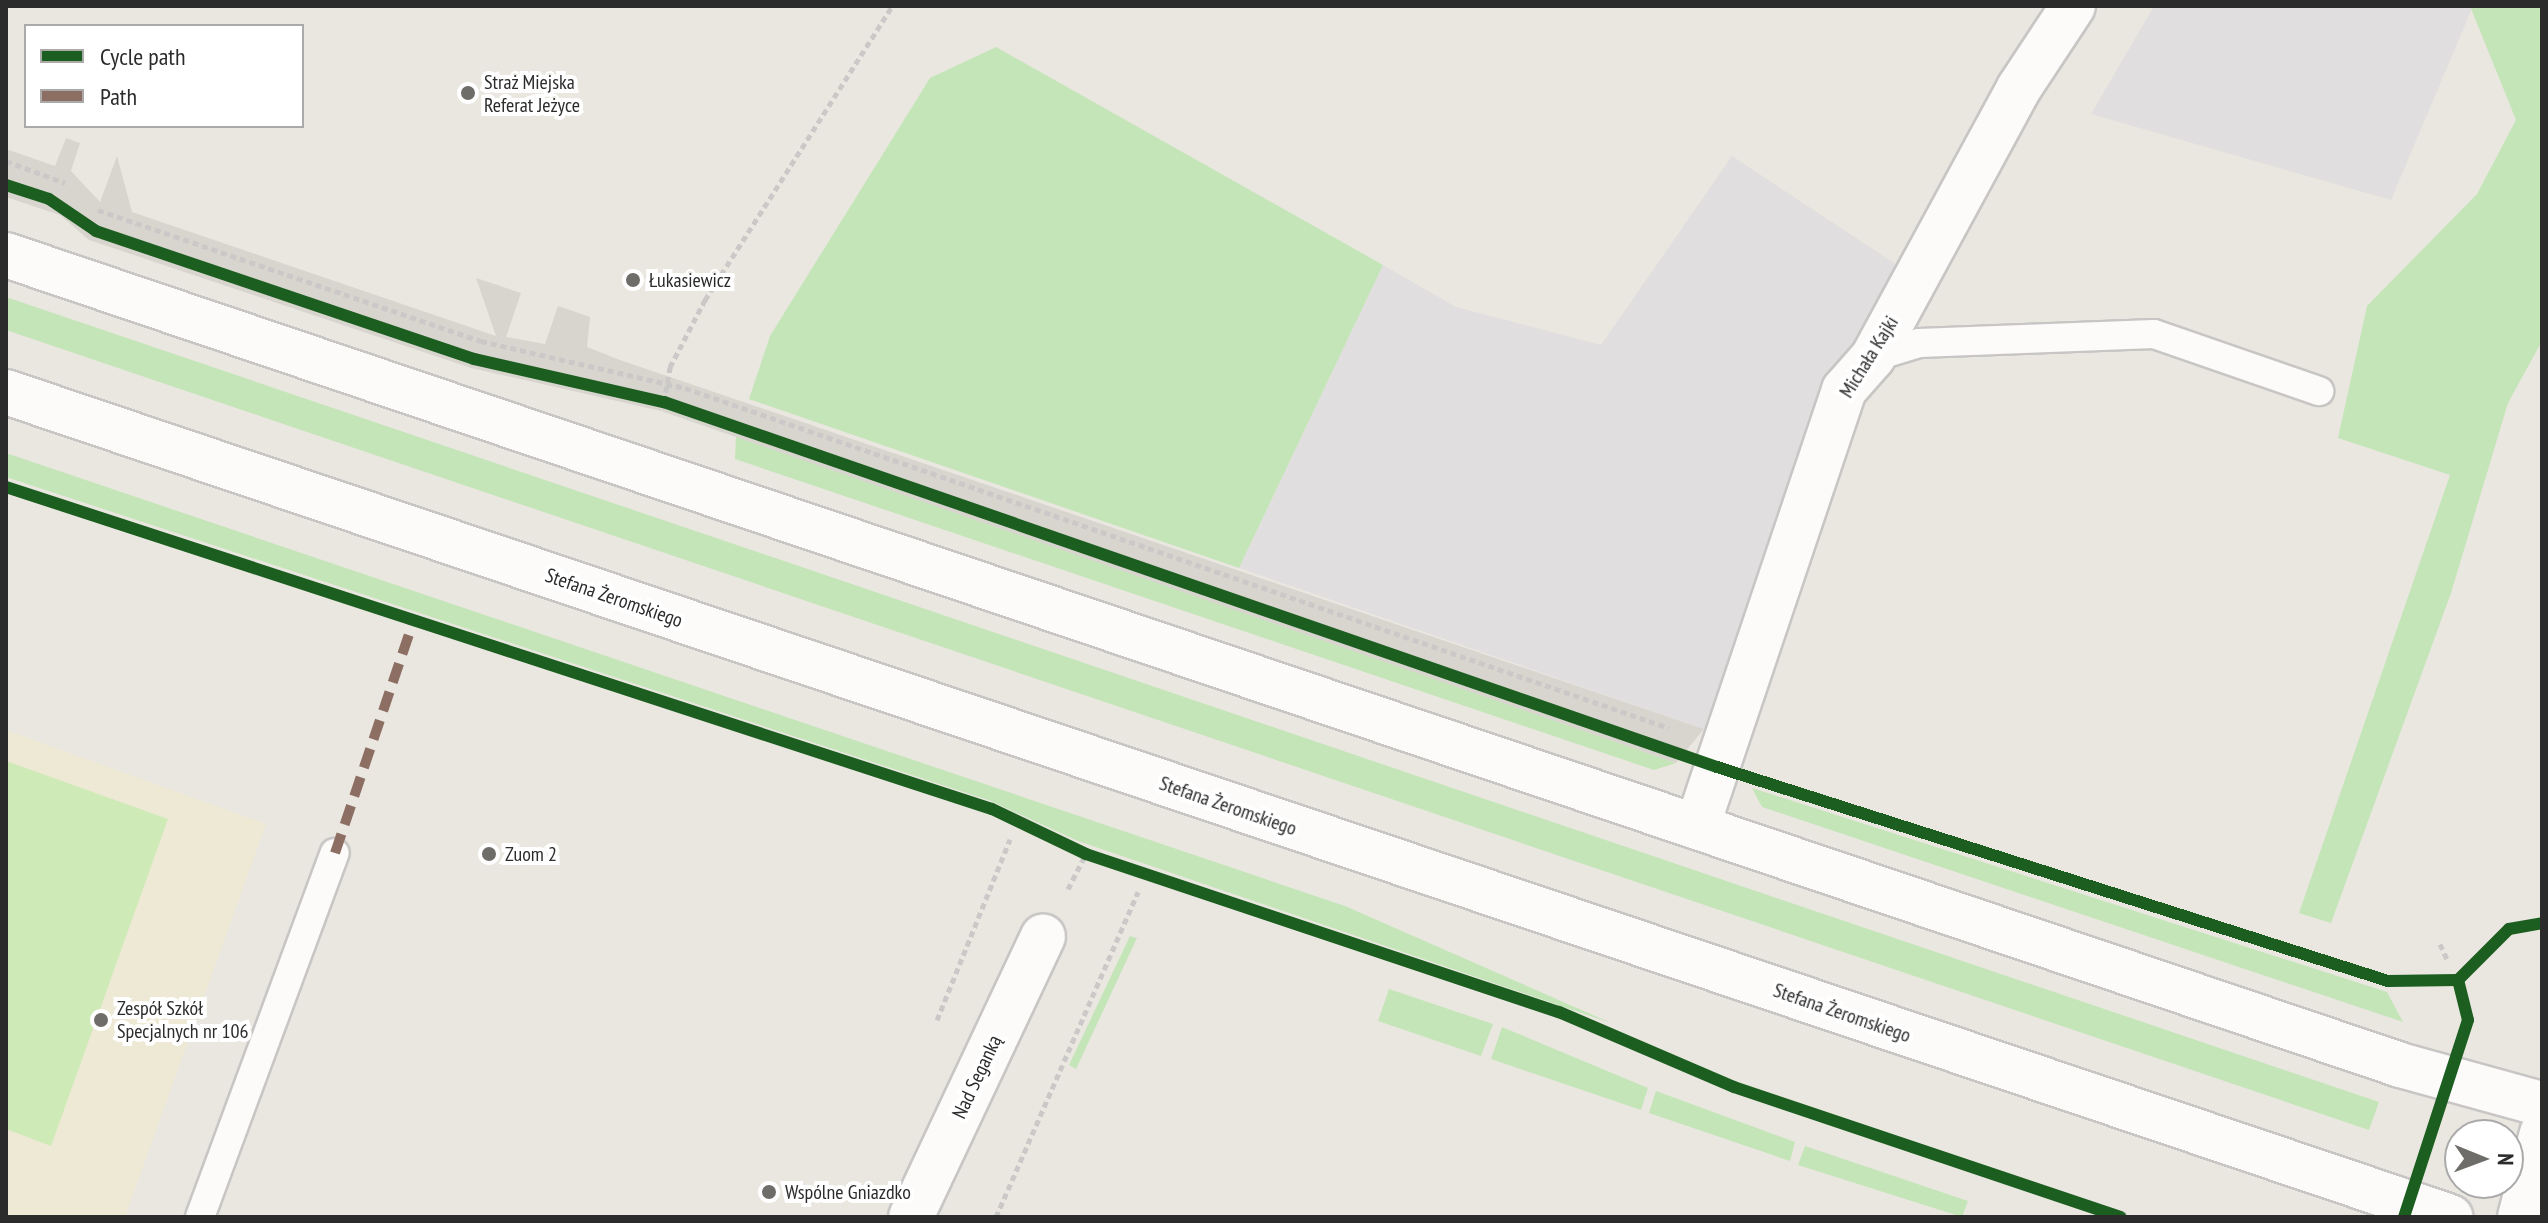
<!DOCTYPE html>
<meta charset="utf-8">
<style>
body{margin:0}
#map{position:relative;width:2548px;height:1223px;overflow:hidden;background:#eae7e0;font-family:"PT Sans Narrow",sans-serif}
div>[style]{position:absolute}
.industrial>*{inset:0;background:#e1dedf}
.education>*{inset:0;background:#ede9d5}
.green>*{inset:0;background:#c4e5b8}
.pitch>*{inset:0;background:#ceeab6}
.plaza>*{inset:0;background:#d8d5cf}
.path>*{height:5px;margin-top:-2.5px;transform-origin:0;background:repeating-linear-gradient(90deg,#cac9c8 0 6px,transparent 0 10px)}
.roads{filter:drop-shadow(2px 0 #c7c6c5) drop-shadow(-2px 0 #c7c6c5) drop-shadow(0 2px #c7c6c5) drop-shadow(0 -2px #c7c6c5)}
.service>*{height:28px;margin:-14px;padding:0 14px;transform-origin:14px;border-radius:14px;background:#fcfbfa}
.minor>*{height:44px;margin:-22px;padding:0 22px;transform-origin:22px;border-radius:22px;background:#fcfbfa}
.secondary>*{height:44px;margin:-22px;padding:0 22px;transform-origin:22px;border-radius:22px;background:#fcfbfa}
.quiet>*{height:10px;margin-top:-5px;transform-origin:0;background:repeating-linear-gradient(90deg,#8d6e63 0 20px,transparent 0 30px)}
.cycleway>*{height:12px;margin:-6px;padding:0 6px;transform-origin:6px;border-radius:6px;background:#1b5e20}
.dots>*{width:22px;height:22px;translate:-50% -50%;box-sizing:border-box;border:4px solid #fff;border-radius:50%}
span{translate:-50% -50%;white-space:nowrap;text-align:center;line-height:1.15;-webkit-text-stroke:8px #fff;paint-order:stroke}
.poi-label{font-size:20px;color:#2b2b2b}
.left{translate:0 -50%;text-align:left}
.street-label{font-size:20px;color:#2b2b2b}
.frame{position:absolute;inset:0;border:8px solid #2b2b2b;pointer-events:none}
.legend{position:absolute;left:24px;top:24px;width:280px;height:104px;box-sizing:border-box;background:#fff;border:2px solid #aaa;margin:0;padding:10px 14px;list-style:none;font-size:24px;color:#2b2b2b}
.legend li{display:flex;align-items:center;gap:16px;height:40px}
.legend b{width:40px;border:2px solid #aaa}
.north{position:absolute;left:2444px;top:1119px;width:80px;height:80px;box-sizing:border-box;background:#fff;border:2px solid #aaa;border-radius:50%;rotate:91deg;font-size:22px;font-weight:700;line-height:32px;text-align:center;color:#2b2b2b}
.north::after{content:'';display:block;margin:auto;width:28px;height:36px;background:#6e6d6a;clip-path:polygon(50% 0,100% 100%,50% 72%,0 100%)}
</style>
<div id="map">
<div class="industrial">
<div style="clip-path:polygon(2154px 6px,2473px 6px,2391px 200px,2091px 114px)"></div>
<div style="clip-path:polygon(1732px 156px,1897px 265px,1846px 364px,1818px 399px,1704px 729px,1239px 568px,1383px 265px,1456px 307px,1601px 345px)"></div>
</div>
<div class="education">
<div style="clip-path:polygon(6px 730px,266px 824px,125px 1217px,6px 1217px)"></div>
</div>
<div class="green">
<div style="clip-path:polygon(2470px 6px,2542px 6px,2542px 341px,2508px 403px,2451px 593px,2331px 923px,2299px 913px,2450px 475px,2338px 438px,2367px 306px,2477px 194px,2516px 120px)"></div>
<div style="clip-path:polygon(996px 47px,1383px 265px,1239px 568px,749px 399px,770px 336px,930px 78px)"></div>
<div style="clip-path:polygon(6px 297px,1750px 889px,2379px 1102px,2369px 1130px,6px 330px)"></div>
<div style="clip-path:polygon(736px 436px,1060px 548px,1676px 763px,1654px 770px,735px 459px)"></div>
<div style="clip-path:polygon(6px 453px,1345px 906px,1611px 1023px,1078px 841px,991px 801px,6px 477px)"></div>
<div style="clip-path:polygon(1752px 788px,2387px 992px,2403px 1022px,1762px 807px)"></div>
<div style="clip-path:polygon(1130px 936px,1137px 938px,1076px 1069px,1069px 1065px)"></div>
<div style="clip-path:polygon(1389px 989px,1493px 1024px,1481px 1056px,1378px 1021px)"></div>
<div style="clip-path:polygon(1502px 1027px,1648px 1088px,1641px 1110px,1491px 1059px)"></div>
<div style="clip-path:polygon(1656px 1091px,1795px 1142px,1790px 1161px,1649px 1113px)"></div>
<div style="clip-path:polygon(1805px 1146px,1968px 1201px,1962px 1217px,1798px 1165px)"></div>
</div>
<div class="pitch">
<div style="clip-path:polygon(6px 761px,168px 819px,51px 1146px,6px 1129px)"></div>
</div>
<div class="plaza">
<div style="clip-path:polygon(66px 138px,80px 143px,71px 171px,100px 202px,117px 156px,132px 212px,496px 336px,476px 278px,521px 293px,506px 337px,545px 344px,558px 306px,567px 309px,590px 317px,587px 347px,620px 360px,1704px 729px,1676px 763px,661px 411px,471px 368px,89px 240px,60px 215px,6px 197px,6px 149px,55px 166px)"></div>
</div>
<div class="path">
<div style="left:6px;top:161px;width:63px;rotate:20.4deg"></div>
<div style="left:98px;top:210px;width:405px;rotate:18.9deg"></div>
<div style="left:481px;top:341px;width:209px;rotate:13deg"></div>
<div style="left:685px;top:388px;width:1041px;rotate:19.06deg"></div>
<div style="left:664px;top:402px;width:36px;rotate:-80deg"></div>
<div style="left:670px;top:367px;width:76px;rotate:-62.4deg"></div>
<div style="left:705px;top:300px;width:348px;rotate:-57.5deg"></div>
<div style="left:1068px;top:889px;width:39px;rotate:-63deg"></div>
<div style="left:2440px;top:944px;width:19px;rotate:65deg"></div>
<div style="left:937px;top:1020px;width:195px;rotate:-68deg"></div>
<div style="left:996px;top:1217px;width:355px;rotate:-66.4deg"></div>
</div>
<div class="roads">
<div class="service">
<div style="left:1873px;top:357px;width:48px;rotate:-16.9deg"></div>
<div style="left:1919px;top:343px;width:235px;rotate:-2.2deg"></div>
<div style="left:2154px;top:334px;width:175px;rotate:19.1deg"></div>
<div style="left:200px;top:1217px;width:388px;rotate:-69.7deg"></div>
</div>
<div class="minor">
<div style="left:1697px;top:827px;width:461px;rotate:-71.4deg"></div>
<div style="left:1844px;top:390px;width:44px;rotate:-48.7deg"></div>
<div style="left:1873px;top:357px;width:306px;rotate:-61.5deg"></div>
<div style="left:2019px;top:88px;width:98px;rotate:-56.6deg"></div>
<div style="left:911px;top:1217px;width:310px;rotate:-64.8deg"></div>
</div>
<div class="secondary">
<div style="left:6px;top:255px;width:2527px;rotate:18.69deg"></div>
<div style="left:2400px;top:1065px;width:147px;rotate:15.4deg"></div>
<div style="left:6px;top:392px;width:2580px;rotate:18.65deg"></div>
<div style="left:2520px;top:1217px;width:87px;rotate:-75.3deg"></div>
</div>
</div>
<div class="quiet">
<div style="left:335px;top:853px;width:250px;rotate:-71.3deg"></div>
</div>
<div class="cycleway">
<div style="left:6px;top:185px;width:45px;rotate:18deg"></div>
<div style="left:49px;top:199px;width:57px;rotate:34.2deg"></div>
<div style="left:96px;top:231px;width:399px;rotate:18.7deg"></div>
<div style="left:474px;top:359px;width:195px;rotate:12.8deg"></div>
<div style="left:664px;top:402px;width:1114px;rotate:19.12deg"></div>
<div style="left:1717px;top:767px;width:704px;rotate:17.69deg"></div>
<div style="left:2388px;top:981px;width:70px;rotate:-0.8deg"></div>
<div style="left:2458px;top:980px;width:72px;rotate:-45deg"></div>
<div style="left:2509px;top:929px;width:34px;rotate:-10deg"></div>
<div style="left:6px;top:487px;width:1037px;rotate:18.09deg"></div>
<div style="left:992px;top:809px;width:104px;rotate:25.6deg"></div>
<div style="left:1086px;top:854px;width:499px;rotate:18.5deg"></div>
<div style="left:1559px;top:1012px;width:190px;rotate:23.2deg"></div>
<div style="left:1734px;top:1087px;width:408px;rotate:18.6deg"></div>
<div style="left:2404px;top:1217px;width:207px;rotate:-72deg"></div>
<div style="left:2468px;top:1020px;width:41px;rotate:-104deg"></div>
</div>
<div class="dots">
<div style="left:468px;top:93px;background:#6e6d6a"></div>
<div style="left:633px;top:280px;background:#6e6d6a"></div>
<div style="left:489px;top:854px;background:#6e6d6a"></div>
<div style="left:101px;top:1020px;background:#6e6d6a"></div>
<div style="left:769px;top:1192px;background:#6e6d6a"></div>
</div>
<div class="poi-label">
<span class="left" style="left:484px;top:94px">Straż Miejska<br>Referat Jeżyce</span>
<span class="left" style="left:649px;top:280px">Łukasiewicz</span>
<span class="left" style="left:505px;top:854px">Zuom 2</span>
<span class="left" style="left:117px;top:1020px">Zespół Szkół<br>Specjalnych nr 106</span>
<span class="left" style="left:785px;top:1192px">Wspólne Gniazdko</span>
</div>
<div class="street-label">
<span style="left:1869px;top:357px;rotate:-58deg">Michała Kajki</span>
<span style="left:614px;top:598px;rotate:19deg">Stefana Żeromskiego</span>
<span style="left:1228px;top:806px;rotate:19deg">Stefana Żeromskiego</span>
<span style="left:1842px;top:1013px;rotate:19deg">Stefana Żeromskiego</span>
<span style="left:977px;top:1077px;rotate:-65deg">Nad Seganką</span>
</div>
<div class="frame"></div>
<ul class="legend">
<li><b style="height:10px;background:#1b5e20"></b>Cycle path</li>
<li><b style="height:10px;background:#8d6e63"></b>Path</li>
</ul>
<div class="north">N</div>
</div>
